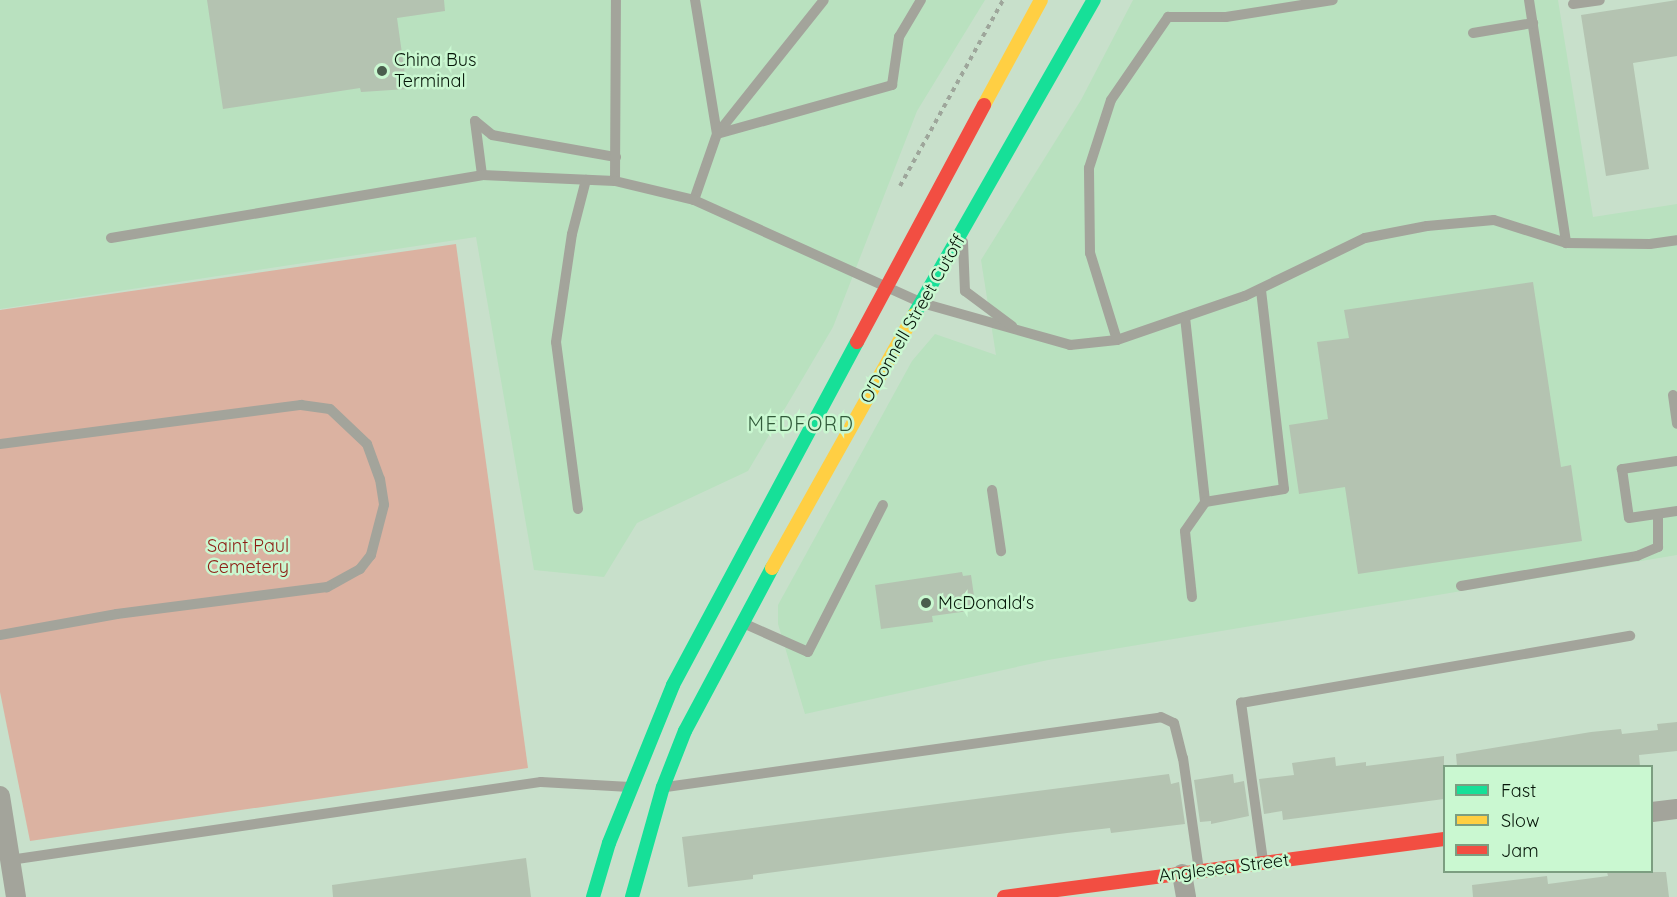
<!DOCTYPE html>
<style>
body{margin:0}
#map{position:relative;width:1677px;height:897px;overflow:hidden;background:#c8e0cb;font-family:Quicksand,sans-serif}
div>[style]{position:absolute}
.built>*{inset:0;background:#b9e1bf}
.green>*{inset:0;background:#dbb2a1}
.building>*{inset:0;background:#b4c3b1}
.path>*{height:4px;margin-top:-2px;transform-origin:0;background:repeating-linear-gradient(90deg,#9ea69b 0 4.5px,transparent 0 9px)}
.lane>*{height:10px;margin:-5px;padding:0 5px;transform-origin:5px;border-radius:5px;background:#a3a49b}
.street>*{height:20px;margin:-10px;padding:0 10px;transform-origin:10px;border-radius:10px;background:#a3a49b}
.fast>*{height:14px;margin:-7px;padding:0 7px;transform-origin:7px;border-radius:7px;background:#16e098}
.slow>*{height:14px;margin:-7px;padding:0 7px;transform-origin:7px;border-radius:7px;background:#ffcf43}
.jam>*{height:14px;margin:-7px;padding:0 7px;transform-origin:7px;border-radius:7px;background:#f24e42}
.dots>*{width:16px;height:16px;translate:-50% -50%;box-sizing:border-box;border:3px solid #caf8d1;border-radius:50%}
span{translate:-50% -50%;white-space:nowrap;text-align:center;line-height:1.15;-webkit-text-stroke:5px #caf8d1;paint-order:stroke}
.poi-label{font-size:18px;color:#061609}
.left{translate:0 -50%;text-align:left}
.street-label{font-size:18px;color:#061609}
.park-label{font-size:18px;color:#8e1e15}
.neighbourhood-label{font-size:20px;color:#325b3b;letter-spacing:1.5px}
.legend{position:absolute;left:1443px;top:765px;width:210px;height:108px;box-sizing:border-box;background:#caf8d1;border:2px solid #7c9e81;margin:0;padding:8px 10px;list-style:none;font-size:18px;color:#061609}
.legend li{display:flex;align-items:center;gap:12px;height:30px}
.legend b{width:30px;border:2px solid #7c9e81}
</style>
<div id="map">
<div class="built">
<div style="clip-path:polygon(0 0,985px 0,917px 111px,833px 327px,748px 471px,637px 523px,604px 577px,534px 570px,476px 237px,0 309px)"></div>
<div style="clip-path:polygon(1133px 0,1558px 0,1593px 217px,1677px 204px,1677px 555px,1048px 660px,805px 714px,778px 624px,778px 605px,912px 361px,935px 334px,996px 355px,981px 260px,1081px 100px)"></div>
</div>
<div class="green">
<div style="clip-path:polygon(456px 244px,528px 768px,30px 841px,0 692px,0 310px)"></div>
</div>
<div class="building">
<div style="clip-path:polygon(207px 0,444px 0,445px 11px,397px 18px,407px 89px,361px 92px,360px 88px,223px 109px)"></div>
<div style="clip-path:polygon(1677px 0,1677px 56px,1633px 63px,1649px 169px,1606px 176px,1581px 15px)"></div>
<div style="clip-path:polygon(1533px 282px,1561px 467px,1571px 465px,1582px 541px,1358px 574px,1345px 487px,1299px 494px,1289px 425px,1328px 419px,1317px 342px,1349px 338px,1344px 310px)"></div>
<div style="clip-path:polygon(962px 572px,963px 576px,971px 575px,976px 610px,932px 616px,933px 622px,881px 629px,875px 585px)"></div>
<div style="clip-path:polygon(1677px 722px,1677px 751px,1639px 755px,1640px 766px,1457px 766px,1456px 754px,1591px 732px,1621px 729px,1622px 734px,1658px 730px,1657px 724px)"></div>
<div style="clip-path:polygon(1444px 756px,1444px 799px,1283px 820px,1282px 811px,1264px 814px,1259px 779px,1294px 775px,1292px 763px,1335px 757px,1336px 766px,1366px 762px,1366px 766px)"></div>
<div style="clip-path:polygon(1169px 774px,1171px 784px,1179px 782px,1185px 824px,1111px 833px,1110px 828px,1067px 833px,753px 875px,753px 879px,688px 887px,682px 837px)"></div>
<div style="clip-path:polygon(1233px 774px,1234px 783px,1244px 781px,1249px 816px,1211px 824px,1211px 821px,1200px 822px,1194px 780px)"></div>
<div style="clip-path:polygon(526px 858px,531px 897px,333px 897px,332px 885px)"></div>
<div style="clip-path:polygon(1607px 872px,1666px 872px,1669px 897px,1473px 897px,1472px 885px,1547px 876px,1548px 884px,1608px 876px)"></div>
</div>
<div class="path">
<div style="left:900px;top:186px;width:213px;rotate:-61deg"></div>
</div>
<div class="lane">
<div style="left:1529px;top:0;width:246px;rotate:81.3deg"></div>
<div style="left:1573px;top:4px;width:27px;rotate:-8deg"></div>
<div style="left:1473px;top:33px;width:61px;rotate:-9.5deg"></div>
<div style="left:475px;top:121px;width:22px;rotate:39deg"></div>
<div style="left:492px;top:135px;width:126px;rotate:10.1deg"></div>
<div style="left:475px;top:121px;width:54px;rotate:82.6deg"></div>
<div style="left:717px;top:134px;width:182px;rotate:-15.6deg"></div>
<div style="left:892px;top:85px;width:49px;rotate:-81.7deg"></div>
<div style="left:899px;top:37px;width:43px;rotate:-59.3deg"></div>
<div style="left:717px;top:134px;width:171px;rotate:-51.4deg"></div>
<div style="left:615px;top:181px;width:181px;rotate:-89.7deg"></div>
<div style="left:694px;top:200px;width:70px;rotate:-70.8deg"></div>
<div style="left:717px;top:134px;width:136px;rotate:-99.3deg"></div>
<div style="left:111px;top:238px;width:376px;rotate:-9.6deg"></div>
<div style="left:482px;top:175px;width:133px;rotate:2.6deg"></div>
<div style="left:615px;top:181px;width:81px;rotate:13.5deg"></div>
<div style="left:694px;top:200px;width:250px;rotate:24.3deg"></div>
<div style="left:922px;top:303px;width:154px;rotate:15.8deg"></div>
<div style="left:1070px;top:345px;width:47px;rotate:-6.1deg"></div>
<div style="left:1117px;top:340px;width:135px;rotate:-19deg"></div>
<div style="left:1245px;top:296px;width:133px;rotate:-25.8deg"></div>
<div style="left:1365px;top:238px;width:63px;rotate:-11deg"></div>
<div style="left:1427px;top:226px;width:67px;rotate:-5.1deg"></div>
<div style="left:1494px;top:220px;width:76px;rotate:17.7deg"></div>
<div style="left:1566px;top:243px;width:84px;rotate:0.7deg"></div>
<div style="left:1650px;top:244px;width:27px;rotate:-8deg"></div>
<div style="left:963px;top:242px;width:49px;rotate:87.7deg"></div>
<div style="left:965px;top:291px;width:59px;rotate:36.7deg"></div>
<div style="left:1185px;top:317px;width:186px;rotate:83.8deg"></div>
<div style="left:1117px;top:340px;width:91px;rotate:-107.2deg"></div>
<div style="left:1090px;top:253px;width:85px;rotate:-90.7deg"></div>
<div style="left:1089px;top:168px;width:71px;rotate:-72.1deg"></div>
<div style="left:1111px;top:100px;width:101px;rotate:-55.5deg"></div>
<div style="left:1168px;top:17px;width:58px"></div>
<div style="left:1226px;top:17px;width:108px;rotate:-9deg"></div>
<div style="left:1673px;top:395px;width:29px;rotate:82deg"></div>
<div style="left:0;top:444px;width:304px;rotate:-7.4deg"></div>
<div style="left:301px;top:405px;width:29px;rotate:8deg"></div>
<div style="left:330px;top:409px;width:51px;rotate:43.4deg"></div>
<div style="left:367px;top:444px;width:37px;rotate:70deg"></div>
<div style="left:380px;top:479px;width:26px;rotate:81deg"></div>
<div style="left:384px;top:505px;width:52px;rotate:104.6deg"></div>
<div style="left:371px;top:555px;width:18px;rotate:128deg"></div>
<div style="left:360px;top:569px;width:38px;rotate:151deg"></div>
<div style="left:327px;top:587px;width:212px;rotate:172.7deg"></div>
<div style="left:117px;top:614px;width:119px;rotate:169.8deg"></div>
<div style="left:1677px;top:461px;width:56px;rotate:171.7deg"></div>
<div style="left:1622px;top:469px;width:49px;rotate:81.9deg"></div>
<div style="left:1629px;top:518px;width:49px;rotate:-8.3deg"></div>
<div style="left:992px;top:490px;width:62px;rotate:81.6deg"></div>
<div style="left:578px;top:509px;width:168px;rotate:-97.5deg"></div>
<div style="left:556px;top:342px;width:109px;rotate:-81.6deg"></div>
<div style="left:572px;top:234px;width:56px;rotate:-75.5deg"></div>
<div style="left:1461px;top:586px;width:179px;rotate:-9.7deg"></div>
<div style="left:1637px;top:556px;width:23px;rotate:-23deg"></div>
<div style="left:1658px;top:547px;width:33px;rotate:-90deg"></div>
<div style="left:1192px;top:597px;width:66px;rotate:-96.1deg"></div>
<div style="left:1185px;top:531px;width:35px;rotate:-55deg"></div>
<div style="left:1205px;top:502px;width:80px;rotate:-9.3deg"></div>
<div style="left:1284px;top:489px;width:201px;rotate:-96.6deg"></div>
<div style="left:743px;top:623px;width:71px;rotate:24deg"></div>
<div style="left:808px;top:652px;width:165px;rotate:-63deg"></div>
<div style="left:666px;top:787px;width:500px;rotate:-8deg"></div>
<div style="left:1161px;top:717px;width:14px;rotate:25deg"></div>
<div style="left:1174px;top:723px;width:36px;rotate:76deg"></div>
<div style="left:1183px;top:758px;width:114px;rotate:81.9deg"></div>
<div style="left:10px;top:860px;width:537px;rotate:-8.36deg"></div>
<div style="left:541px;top:782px;width:89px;rotate:3.2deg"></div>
<div style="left:1263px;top:861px;width:160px;rotate:-97.9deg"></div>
<div style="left:1241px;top:703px;width:395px;rotate:-9.8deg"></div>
</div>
<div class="street">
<div style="left:0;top:796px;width:102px;rotate:81deg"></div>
<div style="left:1652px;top:812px;width:25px;rotate:-7deg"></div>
<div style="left:1182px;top:874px;width:23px;rotate:80deg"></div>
</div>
<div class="fast">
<div style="left:914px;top:315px;width:363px;rotate:-60.3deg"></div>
<div style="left:593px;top:897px;width:56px;rotate:-73.5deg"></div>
<div style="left:609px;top:843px;width:170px;rotate:-67.9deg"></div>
<div style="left:673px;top:685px;width:389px;rotate:-61.8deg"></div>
<div style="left:632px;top:897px;width:114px;rotate:-74.3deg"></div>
<div style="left:663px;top:787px;width:60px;rotate:-68.6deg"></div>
<div style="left:685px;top:731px;width:185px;rotate:-61.9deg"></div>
</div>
<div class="slow">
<div style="left:984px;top:105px;width:119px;rotate:-61.5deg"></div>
<div style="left:772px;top:568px;width:290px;rotate:-60.7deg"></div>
</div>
<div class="jam">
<div style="left:857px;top:342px;width:269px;rotate:-61.8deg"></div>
<div style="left:1004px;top:897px;width:444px;rotate:-7.5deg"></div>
</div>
<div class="dots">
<div style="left:382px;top:71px;background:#4a5d4d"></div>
<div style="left:926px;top:603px;background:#4a5d4d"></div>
</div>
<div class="poi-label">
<span class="left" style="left:394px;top:71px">China Bus<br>Terminal</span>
<span class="left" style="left:938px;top:603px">McDonald's</span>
</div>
<div class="street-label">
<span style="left:913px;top:319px;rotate:-60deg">O'Donnell Street Cutoff</span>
<span style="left:1224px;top:868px;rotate:-7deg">Anglesea Street</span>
</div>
<div class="park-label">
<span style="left:248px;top:557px">Saint Paul<br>Cemetery</span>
</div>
<div class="neighbourhood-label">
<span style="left:801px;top:423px">MEDFORD</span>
</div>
<ul class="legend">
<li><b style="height:8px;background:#16e098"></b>Fast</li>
<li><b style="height:8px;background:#ffcf43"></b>Slow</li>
<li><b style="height:8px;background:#f24e42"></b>Jam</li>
</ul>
</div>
